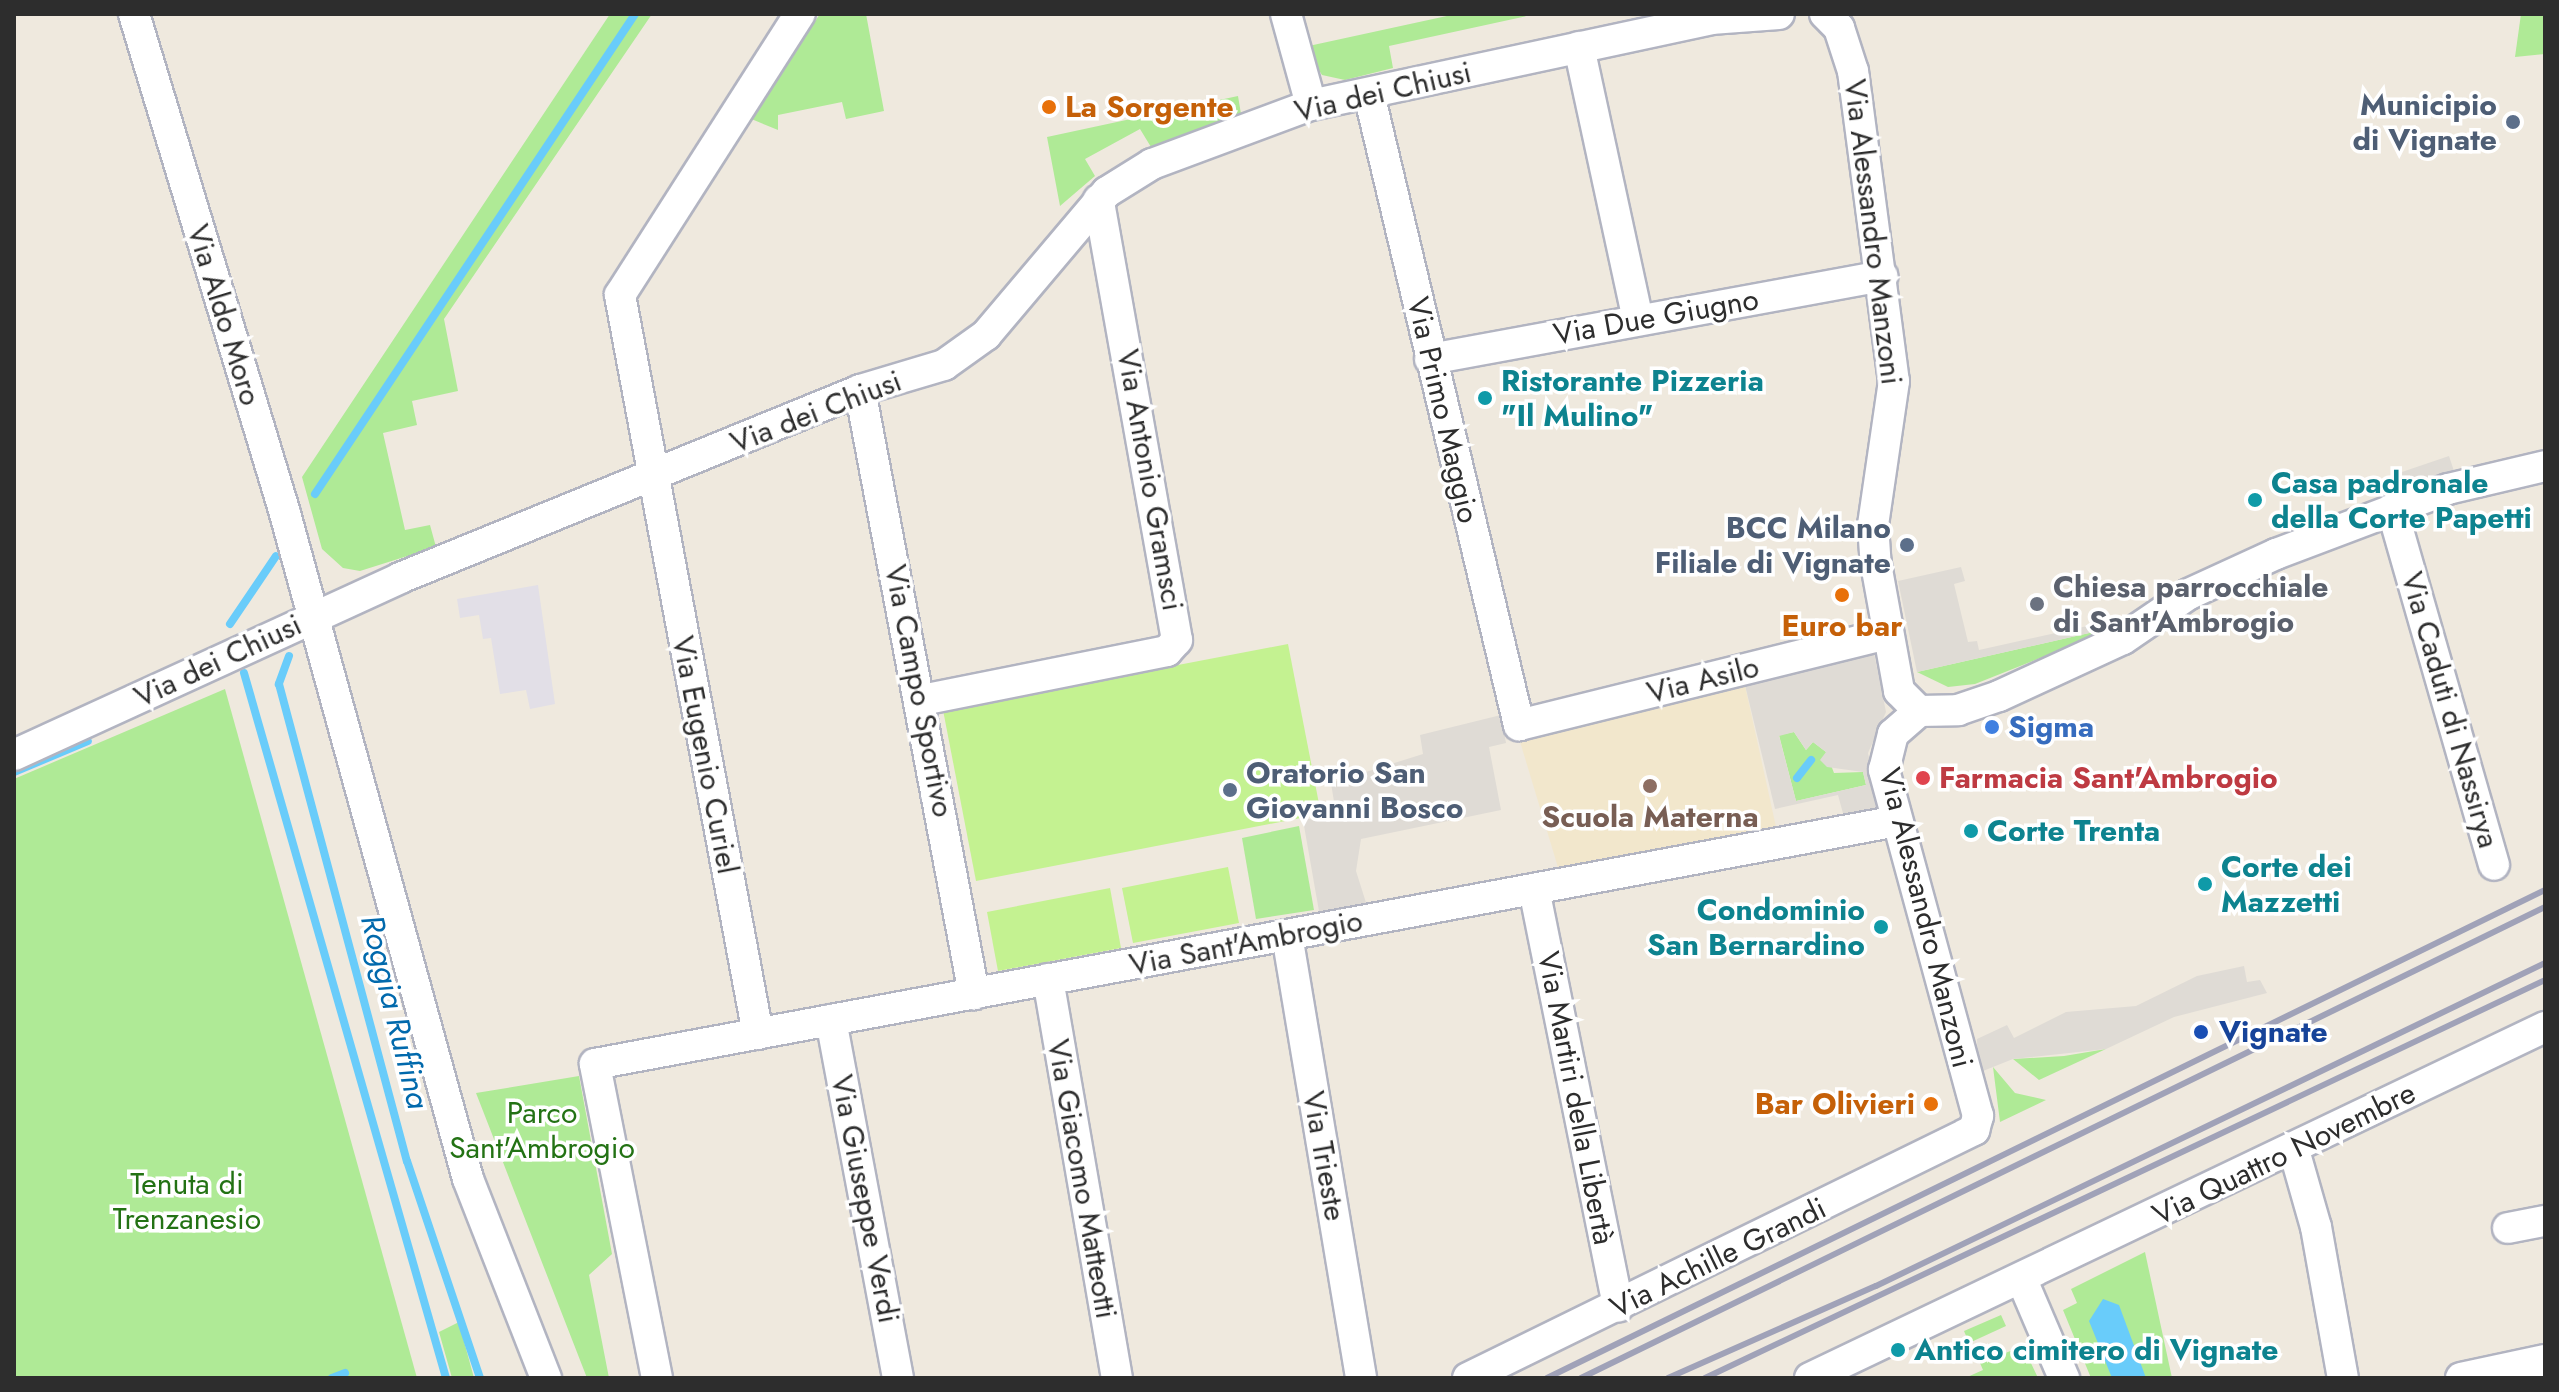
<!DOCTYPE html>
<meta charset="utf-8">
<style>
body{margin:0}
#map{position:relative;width:2559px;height:1392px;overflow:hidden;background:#efe9de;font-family:Jost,sans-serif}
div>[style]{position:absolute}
.industrial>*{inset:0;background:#e2dfe7}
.education>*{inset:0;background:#f2e7cc}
.green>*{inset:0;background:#afea96}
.pitch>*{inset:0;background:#c4f291}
.plaza>*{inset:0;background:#dfdbd5}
.water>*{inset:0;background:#69ccfa}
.stream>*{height:8px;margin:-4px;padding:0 4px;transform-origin:4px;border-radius:4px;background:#69ccfa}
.roads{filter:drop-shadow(2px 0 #b2b4c1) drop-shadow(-2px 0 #b2b4c1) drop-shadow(0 2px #b2b4c1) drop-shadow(0 -2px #b2b4c1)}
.minor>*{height:30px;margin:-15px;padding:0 15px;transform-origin:15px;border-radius:15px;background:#fff}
.rail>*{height:6px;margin:-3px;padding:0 3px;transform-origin:3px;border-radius:3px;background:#a0a2b8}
.dots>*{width:22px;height:22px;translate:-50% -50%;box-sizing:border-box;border:4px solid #fff;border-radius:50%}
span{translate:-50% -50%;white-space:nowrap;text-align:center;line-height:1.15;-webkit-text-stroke:7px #fff;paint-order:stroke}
.street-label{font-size:30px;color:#2d2d2d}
.service-label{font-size:30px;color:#4e5e75;font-weight:700}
.right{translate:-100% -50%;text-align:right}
.left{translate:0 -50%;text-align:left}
.food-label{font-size:30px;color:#c56008;font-weight:700}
.culture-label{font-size:30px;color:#0d838f;font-weight:700}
.worship-label{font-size:30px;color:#5b616d;font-weight:700}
.shop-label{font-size:30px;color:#366cbe;font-weight:700}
.health-label{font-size:30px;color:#be3a42;font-weight:700}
.education-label{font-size:30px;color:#785e54;font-weight:700}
.transit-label{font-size:30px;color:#164399;font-weight:700}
.park-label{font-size:30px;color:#237214}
.water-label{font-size:32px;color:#0169ac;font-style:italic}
.frame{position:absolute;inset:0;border:16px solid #2d2d2d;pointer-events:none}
</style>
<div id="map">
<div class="industrial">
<div style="clip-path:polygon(538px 585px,555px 704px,530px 709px,526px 690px,500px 694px,491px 638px,483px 639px,479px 615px,460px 618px,457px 599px)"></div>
</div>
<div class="education">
<div style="clip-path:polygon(1744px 681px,1778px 836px,1560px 874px,1518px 735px)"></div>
</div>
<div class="green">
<div style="clip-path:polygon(610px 14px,652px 14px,444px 319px,458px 391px,412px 401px,417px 425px,383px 433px,405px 530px,430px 525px,436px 547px,360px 571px,343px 568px,322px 549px,302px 477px)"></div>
<div style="clip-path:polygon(820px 14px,866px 14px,884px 111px,846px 119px,842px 102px,778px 115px,778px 130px,749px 118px)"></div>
<div style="clip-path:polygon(1456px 14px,1536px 14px,1389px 46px,1393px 68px,1345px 80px,1322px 75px,1304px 47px)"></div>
<div style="clip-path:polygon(2521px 14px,2545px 14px,2545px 54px,2515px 57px)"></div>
<div style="clip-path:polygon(1238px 96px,1241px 114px,1151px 147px,1140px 129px,1085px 159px,1095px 176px,1060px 206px,1047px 137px)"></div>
<div style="clip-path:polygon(2120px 626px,1975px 684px,1948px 687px,1917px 672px)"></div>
<div style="clip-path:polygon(225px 689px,417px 1378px,14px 1378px,14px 779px)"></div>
<div style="clip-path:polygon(1794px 732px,1806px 750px,1813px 742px,1826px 752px,1834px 773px,1863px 772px,1866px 785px,1796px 801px,1779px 735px)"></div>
<div style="clip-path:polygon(1299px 826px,1314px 910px,1256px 919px,1242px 838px)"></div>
<div style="clip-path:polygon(2106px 1049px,2039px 1080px,2013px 1059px,2064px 1056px)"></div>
<div style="clip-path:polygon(1993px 1067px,2015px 1093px,2046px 1100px,2000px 1122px)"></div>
<div style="clip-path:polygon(579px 1076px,612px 1254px,589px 1275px,609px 1378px,587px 1378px,476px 1093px)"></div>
<div style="clip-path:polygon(2145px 1252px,2172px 1378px,2091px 1378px,2063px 1310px,2077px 1303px,2071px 1289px)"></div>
<div style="clip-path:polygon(2001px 1315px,2006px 1326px,1969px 1343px,1964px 1331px)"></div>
<div style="clip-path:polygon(459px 1322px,459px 1323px,474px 1378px,452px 1378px,439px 1332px)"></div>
<div style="clip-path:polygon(2023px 1346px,2038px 1378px,1965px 1378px,1983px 1370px,1980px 1363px)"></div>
</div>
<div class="pitch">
<div style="clip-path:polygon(1288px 644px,1321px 814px,976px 881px,943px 710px)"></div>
<div style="clip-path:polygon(1228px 867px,1239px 923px,1133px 943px,1122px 888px)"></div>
<div style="clip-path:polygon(1110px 888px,1121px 948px,998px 971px,987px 912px)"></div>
</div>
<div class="plaza">
<div style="clip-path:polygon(2449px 456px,2459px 486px,2405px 505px,2396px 474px)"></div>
<div style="clip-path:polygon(1961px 567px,1965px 581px,1954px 584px,1968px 642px,1977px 641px,1979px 650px,2119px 619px,2120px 626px,1917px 672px,1898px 581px)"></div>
<div style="clip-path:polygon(evenodd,1871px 638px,1886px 712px,1868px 753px,1880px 809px,1844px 817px,1838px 795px,1775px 809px,1744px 681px,1871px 638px,1794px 732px,1806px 750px,1813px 742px,1826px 752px,1820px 760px,1827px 767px,1863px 772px,1866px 785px,1796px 801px,1779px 736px,1794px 732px)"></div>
<div style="clip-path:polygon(1501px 715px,1506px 743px,1489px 747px,1501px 810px,1361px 839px,1356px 871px,1368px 909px,1320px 917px,1303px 820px,1336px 814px,1331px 783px,1423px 754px,1420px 735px)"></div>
<div style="clip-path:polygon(2244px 966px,2247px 982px,2260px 980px,2267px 993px,2174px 1017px,2106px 1049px,2013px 1059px,1978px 1073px,1977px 1039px,2007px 1025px,2014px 1038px,2066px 1012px,2136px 1006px,2197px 976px)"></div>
</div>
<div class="water">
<div style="clip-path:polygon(2103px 1299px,2119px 1305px,2146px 1378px,2112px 1378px,2089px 1321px)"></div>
</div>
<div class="stream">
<div style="left:315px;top:494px;width:577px;rotate:-56.31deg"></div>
<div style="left:230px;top:624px;width:82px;rotate:-55.9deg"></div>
<div style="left:289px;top:656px;width:30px;rotate:110deg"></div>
<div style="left:279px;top:684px;width:494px;rotate:75deg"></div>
<div style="left:407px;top:1161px;width:229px;rotate:71.4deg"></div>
<div style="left:244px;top:673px;width:733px;rotate:74.01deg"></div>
<div style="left:14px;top:772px;width:80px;rotate:-22.7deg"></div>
<div style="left:1797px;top:778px;width:23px;rotate:-52deg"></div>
<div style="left:332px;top:1378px;width:14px;rotate:-21deg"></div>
</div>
<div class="roads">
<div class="minor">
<div style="left:134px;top:14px;width:518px;rotate:73.17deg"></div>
<div style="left:284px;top:510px;width:694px;rotate:74.62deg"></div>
<div style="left:468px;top:1179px;width:214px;rotate:68.6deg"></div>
<div style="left:1286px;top:14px;width:94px;rotate:74.6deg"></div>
<div style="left:1825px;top:14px;width:20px;rotate:45deg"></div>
<div style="left:1839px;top:28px;width:45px;rotate:72deg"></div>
<div style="left:1853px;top:71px;width:313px;rotate:82.5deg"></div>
<div style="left:1894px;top:381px;width:146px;rotate:98.3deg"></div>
<div style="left:1873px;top:525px;width:39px;rotate:86deg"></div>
<div style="left:1876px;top:564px;width:129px;rotate:79.7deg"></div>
<div style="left:1899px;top:691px;width:28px;rotate:45deg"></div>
<div style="left:1919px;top:711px;width:39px;rotate:-1deg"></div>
<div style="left:1958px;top:710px;width:43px;rotate:-18.9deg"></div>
<div style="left:1999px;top:696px;width:136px;rotate:-24.7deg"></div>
<div style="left:2123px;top:639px;width:80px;rotate:-34.3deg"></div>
<div style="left:2189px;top:594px;width:96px;rotate:-24.7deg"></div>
<div style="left:2276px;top:554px;width:184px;rotate:-20.7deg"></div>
<div style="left:2448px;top:489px;width:100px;rotate:-13.3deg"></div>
<div style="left:1579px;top:47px;width:279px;rotate:77.8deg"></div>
<div style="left:1369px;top:94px;width:649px;rotate:76.63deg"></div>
<div style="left:1519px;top:725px;width:380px;rotate:-13.9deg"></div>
<div style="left:1430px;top:359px;width:460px;rotate:-10.4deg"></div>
<div style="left:860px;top:390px;width:615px;rotate:79.31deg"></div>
<div style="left:2392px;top:509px;width:370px;rotate:74deg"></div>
<div style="left:922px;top:700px;width:250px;rotate:-11.3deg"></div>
<div style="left:1167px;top:651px;width:15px;rotate:-48deg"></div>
<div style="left:1177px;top:640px;width:447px;rotate:-100.1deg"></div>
<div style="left:14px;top:755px;width:425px;rotate:-24.6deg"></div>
<div style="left:400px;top:578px;width:497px;rotate:-22.2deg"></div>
<div style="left:860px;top:390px;width:88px;rotate:-16.6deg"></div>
<div style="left:944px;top:365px;width:52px;rotate:-35.5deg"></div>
<div style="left:986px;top:335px;width:187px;rotate:-49.8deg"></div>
<div style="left:1107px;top:192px;width:53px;rotate:-31.9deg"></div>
<div style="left:1152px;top:164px;width:170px;rotate:-20.4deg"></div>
<div style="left:1311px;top:105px;width:409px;rotate:-12.1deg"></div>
<div style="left:1711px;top:19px;width:68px;rotate:-4.2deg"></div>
<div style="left:1534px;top:889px;width:426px;rotate:78.6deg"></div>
<div style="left:1287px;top:935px;width:449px;rotate:80.5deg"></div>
<div style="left:1048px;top:979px;width:405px;rotate:80.2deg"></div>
<div style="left:831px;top:1020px;width:364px;rotate:79.4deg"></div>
<div style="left:758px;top:1034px;width:752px;rotate:-100.58deg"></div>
<div style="left:620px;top:295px;width:334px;rotate:-57.4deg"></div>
<div style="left:2294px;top:1150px;width:80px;rotate:74.1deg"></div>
<div style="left:2316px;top:1227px;width:153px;rotate:79.9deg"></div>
<div style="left:2508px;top:1228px;width:38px;rotate:-11deg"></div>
<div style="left:2022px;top:1280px;width:107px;rotate:66.8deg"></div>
<div style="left:657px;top:1378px;width:320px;rotate:-101.2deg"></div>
<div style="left:595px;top:1064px;width:1324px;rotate:-10.57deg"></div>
<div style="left:1468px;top:1378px;width:564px;rotate:-26.11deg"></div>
<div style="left:1974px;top:1130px;width:15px;rotate:-74deg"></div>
<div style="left:1978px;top:1116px;width:359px;rotate:-105.2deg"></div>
<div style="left:1884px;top:770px;width:37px;rotate:-76deg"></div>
<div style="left:1893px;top:734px;width:35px;rotate:-41deg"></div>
<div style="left:1810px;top:1378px;width:815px;rotate:-25.53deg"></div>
<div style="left:2461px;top:1378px;width:86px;rotate:-12.1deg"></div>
</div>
</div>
<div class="rail">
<div style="left:1547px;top:1378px;width:1111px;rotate:-26.06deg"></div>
<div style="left:1581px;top:1378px;width:1073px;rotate:-26.04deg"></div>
<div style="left:1668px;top:1378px;width:227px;rotate:-23.9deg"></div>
<div style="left:1876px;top:1286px;width:743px;rotate:-25.77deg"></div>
<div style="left:1705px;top:1378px;width:930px;rotate:-25.35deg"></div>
</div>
<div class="dots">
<div style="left:1049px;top:107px;background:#e8710a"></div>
<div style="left:2513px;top:122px;background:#5c6f8a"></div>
<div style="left:1485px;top:398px;background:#0f9aa8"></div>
<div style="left:2255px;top:500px;background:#0f9aa8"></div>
<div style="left:1907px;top:545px;background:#5c6f8a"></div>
<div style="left:1842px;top:595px;background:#e8710a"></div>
<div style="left:2037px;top:604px;background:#6b7280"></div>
<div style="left:1992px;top:727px;background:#3f7fe0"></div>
<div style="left:1923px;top:778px;background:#e0444e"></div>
<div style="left:1650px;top:786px;background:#8d6e63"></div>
<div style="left:1230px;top:790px;background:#5c6f8a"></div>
<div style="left:1971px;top:831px;background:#0f9aa8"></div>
<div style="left:2205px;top:884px;background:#0f9aa8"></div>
<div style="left:1881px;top:927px;background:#0f9aa8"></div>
<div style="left:2201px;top:1032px;background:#1a4fb4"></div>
<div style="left:1931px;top:1104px;background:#e8710a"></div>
<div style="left:1898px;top:1350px;background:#0f9aa8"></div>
</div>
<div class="street-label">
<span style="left:1383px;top:92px;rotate:-13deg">Via dei Chiusi</span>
<span style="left:1873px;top:232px;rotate:83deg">Via Alessandro Manzoni</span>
<span style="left:224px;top:315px;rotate:73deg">Via Aldo Moro</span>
<span style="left:1656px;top:317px;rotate:-10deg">Via Due Giugno</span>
<span style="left:1443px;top:410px;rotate:77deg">Via Primo Maggio</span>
<span style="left:816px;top:412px;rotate:-21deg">Via dei Chiusi</span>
<span style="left:1150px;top:480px;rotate:80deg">Via Antonio Gramsci</span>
<span style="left:218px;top:661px;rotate:-25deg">Via dei Chiusi</span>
<span style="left:1703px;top:680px;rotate:-14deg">Via Asilo</span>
<span style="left:919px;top:691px;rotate:79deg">Via Campo Sportivo</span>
<span style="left:2450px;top:710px;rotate:74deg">Via Caduti di Nassirya</span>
<span style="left:705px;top:755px;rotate:79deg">Via Eugenio Curiel</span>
<span style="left:1926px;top:918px;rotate:76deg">Via Alessandro Manzoni</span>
<span style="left:1246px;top:943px;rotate:-11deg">Via Sant'Ambrogio</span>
<span style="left:1576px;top:1098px;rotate:79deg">Via Martiri della Libertà</span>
<span style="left:2284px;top:1154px;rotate:-26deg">Via Quattro Novembre</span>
<span style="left:1324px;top:1156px;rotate:80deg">Via Trieste</span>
<span style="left:1082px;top:1179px;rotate:80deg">Via Giacomo Matteotti</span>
<span style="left:865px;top:1199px;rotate:79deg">Via Giuseppe Verdi</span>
<span style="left:1718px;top:1258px;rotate:-26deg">Via Achille Grandi</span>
</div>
<div class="service-label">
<span class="right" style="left:2497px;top:122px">Municipio<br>di Vignate</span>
<span class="right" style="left:1891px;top:545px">BCC Milano<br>Filiale di Vignate</span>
<span class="left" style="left:1246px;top:790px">Oratorio San<br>Giovanni Bosco</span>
</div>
<div class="food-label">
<span class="left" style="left:1065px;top:107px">La Sorgente</span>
<span style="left:1842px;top:626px">Euro bar</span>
<span class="right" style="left:1915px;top:1104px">Bar Olivieri</span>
</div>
<div class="culture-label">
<span class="left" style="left:1501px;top:398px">Ristorante Pizzeria<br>"Il Mulino"</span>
<span class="left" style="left:2271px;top:500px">Casa padronale<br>della Corte Papetti</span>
<span class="left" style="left:1987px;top:831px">Corte Trenta</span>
<span class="left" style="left:2221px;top:884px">Corte dei<br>Mazzetti</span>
<span class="right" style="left:1865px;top:927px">Condominio<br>San Bernardino</span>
<span class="left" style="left:1914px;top:1350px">Antico cimitero di Vignate</span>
</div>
<div class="worship-label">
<span class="left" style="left:2053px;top:604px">Chiesa parrocchiale<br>di Sant'Ambrogio</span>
</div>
<div class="shop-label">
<span class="left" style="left:2008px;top:727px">Sigma</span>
</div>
<div class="health-label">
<span class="left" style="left:1939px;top:778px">Farmacia Sant'Ambrogio</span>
</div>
<div class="education-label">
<span style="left:1650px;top:817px">Scuola Materna</span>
</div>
<div class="transit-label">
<span class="left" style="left:2219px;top:1032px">Vignate</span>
</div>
<div class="park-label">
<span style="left:542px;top:1130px">Parco<br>Sant'Ambrogio</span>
<span style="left:187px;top:1201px">Tenuta di<br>Trenzanesio</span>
</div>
<div class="water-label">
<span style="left:395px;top:1012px;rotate:76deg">Roggia Ruffina</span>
</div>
<div class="frame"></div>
</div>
